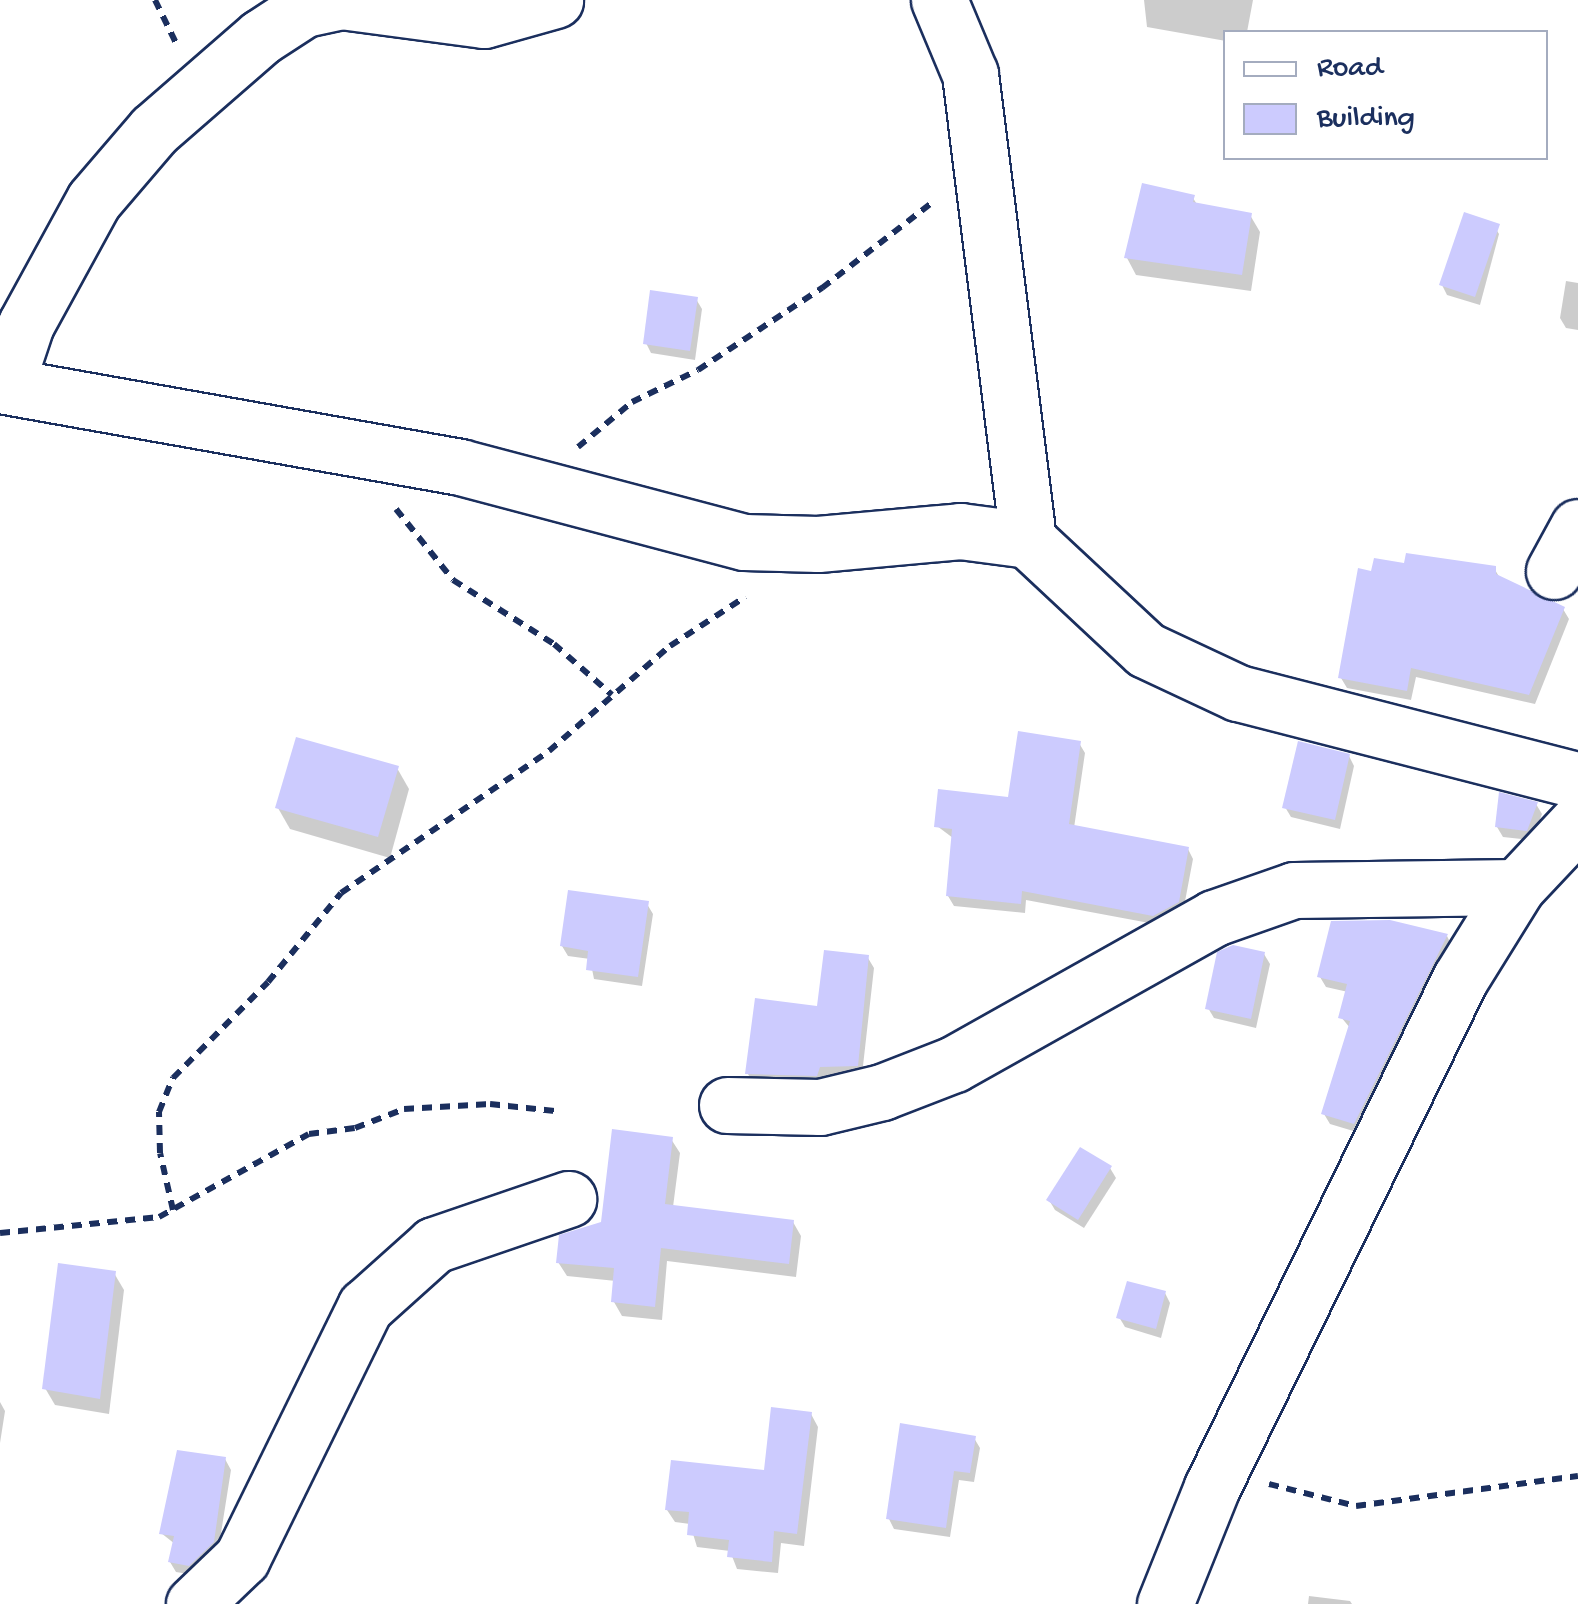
<!DOCTYPE html>
<style>
body{margin:0}
#map{position:relative;width:1578px;height:1604px;overflow:hidden;background:#fff;font-family:"Gochi Hand",sans-serif}
div>[style]{position:absolute}
.shadow>*{inset:0;background:#0003}
.building>*{inset:0;background:#cccbfe}
.path>*{height:6px;margin-top:-3px;transform-origin:0;background:repeating-linear-gradient(90deg,#1b2f5e 0 10px,transparent 0 18px)}
.roads{filter:drop-shadow(2px 0 #1b2f5e) drop-shadow(-2px 0 #1b2f5e) drop-shadow(0 2px #1b2f5e) drop-shadow(0 -2px #1b2f5e)}
.street>*{height:55px;margin:-27.5px;padding:0 27.5px;transform-origin:27.5px;border-radius:27.5px;background:#fff}
span{translate:-50% -50%;white-space:nowrap;text-align:center;line-height:1.15;-webkit-text-stroke:8px #fff;paint-order:stroke}
.legend{position:absolute;left:1223px;top:30px;width:325px;height:130px;box-sizing:border-box;background:#fff;border:2px solid #a4acbf;margin:0;padding:12px 18px;list-style:none;font-size:30px;color:#1b2f5e}
.legend li{display:flex;align-items:center;gap:20px;height:50px}
.legend b{width:50px;border:2px solid #a4acbf}
</style>
<div id="map">
<div class="shadow">
<div style="clip-path:polygon(1144px 0,1253px 0,1247px 32px,1226px 32px,1226px 41px,1147px 27px)"></div>
<div style="clip-path:polygon(1193px 198px,1198px 206px,1250px 215px,1260px 232px,1251px 291px,1136px 275px,1127px 258px)"></div>
<div style="clip-path:polygon(1493px 224px,1499px 234px,1480px 305px,1447px 295px,1442px 285px)"></div>
<div style="clip-path:polygon(1566px 281px,1578px 283px,1578px 330px,1566px 328px,1560px 318px)"></div>
<div style="clip-path:polygon(696px 299px,702px 309px,695px 360px,651px 353px,646px 343px)"></div>
<div style="clip-path:polygon(1406px 566px,1494px 568px,1501px 580px,1563px 609px,1569px 619px,1535px 704px,1416px 677px,1411px 700px,1347px 688px,1341px 678px,1373px 574px)"></div>
<div style="clip-path:polygon(1079px 743px,1085px 753px,1074px 828px,1188px 849px,1193px 859px,1183px 912px,1160px 925px,1026px 900px,1025px 913px,954px 906px,948px 896px,953px 838px,937px 826px,1010px 800px)"></div>
<div style="clip-path:polygon(1349px 756px,1354px 766px,1340px 829px,1291px 817px,1285px 807px)"></div>
<div style="clip-path:polygon(397px 768px,409px 789px,390px 858px,290px 829px,278px 808px)"></div>
<div style="clip-path:polygon(1536px 804px,1542px 814px,1532px 840px,1503px 837px,1497px 827px)"></div>
<div style="clip-path:polygon(647px 904px,653px 914px,642px 986px,594px 979px,590px 959px,568px 956px,562px 946px)"></div>
<div style="clip-path:polygon(1447px 936px,1452px 946px,1360px 1133px,1330px 1124px,1324px 1114px,1350px 1028px,1341px 1017px,1348px 992px,1326px 987px,1320px 977px)"></div>
<div style="clip-path:polygon(1264px 954px,1270px 964px,1256px 1028px,1214px 1018px,1208px 1008px)"></div>
<div style="clip-path:polygon(868px 958px,874px 968px,862px 1075px,825px 1076px,822px 1085px,753px 1083px,748px 1074px)"></div>
<div style="clip-path:polygon(671px 1139px,680px 1153px,673px 1207px,793px 1222px,801px 1236px,796px 1277px,667px 1261px,662px 1320px,622px 1316px,614px 1302px,616px 1281px,567px 1276px,558px 1262px,603px 1224px)"></div>
<div style="clip-path:polygon(1110px 1168px,1116px 1178px,1084px 1228px,1055px 1210px,1049px 1200px)"></div>
<div style="clip-path:polygon(114px 1273px,124px 1290px,109px 1414px,55px 1405px,45px 1388px)"></div>
<div style="clip-path:polygon(1165px 1293px,1170px 1303px,1161px 1338px,1125px 1327px,1119px 1317px)"></div>
<div style="clip-path:polygon(0 1402px,5px 1411px,0 1443px)"></div>
<div style="clip-path:polygon(811px 1414px,818px 1427px,804px 1546px,781px 1543px,778px 1573px,737px 1569px,730px 1551px,697px 1547px,690px 1524px,675px 1522px,667px 1510px,766px 1473px)"></div>
<div style="clip-path:polygon(974px 1438px,980px 1448px,974px 1482px,959px 1480px,950px 1537px,894px 1529px,889px 1519px)"></div>
<div style="clip-path:polygon(225px 1459px,231px 1470px,218px 1552px,195px 1575px,176px 1572px,170px 1562px,175px 1544px,161px 1533px)"></div>
<div style="clip-path:polygon(1309px 1596px,1350px 1601px,1352px 1604px,1308px 1604px)"></div>
</div>
<div class="building">
<div style="clip-path:polygon(1142px 183px,1195px 195px,1193px 202px,1252px 213px,1242px 275px,1124px 258px)"></div>
<div style="clip-path:polygon(1464px 212px,1500px 224px,1475px 297px,1439px 285px)"></div>
<div style="clip-path:polygon(650px 290px,698px 297px,690px 351px,643px 344px)"></div>
<div style="clip-path:polygon(1406px 553px,1496px 566px,1496px 574px,1565px 607px,1529px 695px,1411px 668px,1407px 691px,1338px 678px,1358px 568px,1371px 571px,1374px 558px,1404px 563px)"></div>
<div style="clip-path:polygon(1018px 731px,1081px 741px,1069px 824px,1189px 847px,1179px 902px,1153px 916px,1022px 891px,1021px 904px,946px 896px,952px 829px,934px 827px,938px 789px,1008px 797px)"></div>
<div style="clip-path:polygon(296px 737px,399px 766px,378px 837px,275px 808px)"></div>
<div style="clip-path:polygon(1298px 741px,1350px 754px,1335px 820px,1282px 808px)"></div>
<div style="clip-path:polygon(1499px 792px,1538px 802px,1527px 831px,1495px 827px)"></div>
<div style="clip-path:polygon(568px 890px,649px 901px,638px 977px,586px 970px,588px 951px,560px 946px)"></div>
<div style="clip-path:polygon(1390px 920px,1448px 934px,1354px 1124px,1321px 1114px,1350px 1021px,1338px 1018px,1347px 984px,1317px 977px,1331px 921px)"></div>
<div style="clip-path:polygon(1233px 945px,1265px 952px,1251px 1019px,1205px 1009px,1217px 952px)"></div>
<div style="clip-path:polygon(824px 950px,869px 955px,858px 1066px,820px 1067px,817px 1076px,745px 1074px,755px 998px,817px 1006px)"></div>
<div style="clip-path:polygon(612px 1129px,673px 1137px,665px 1204px,794px 1220px,789px 1264px,661px 1248px,655px 1307px,611px 1302px,614px 1268px,556px 1263px,559px 1235px,601px 1222px)"></div>
<div style="clip-path:polygon(1080px 1147px,1112px 1166px,1078px 1220px,1046px 1200px)"></div>
<div style="clip-path:polygon(58px 1263px,116px 1271px,100px 1399px,42px 1389px)"></div>
<div style="clip-path:polygon(1127px 1281px,1166px 1291px,1156px 1329px,1116px 1318px)"></div>
<div style="clip-path:polygon(771px 1407px,812px 1412px,797px 1534px,774px 1531px,772px 1562px,727px 1557px,729px 1540px,687px 1535px,689px 1512px,665px 1510px,671px 1460px,764px 1470px)"></div>
<div style="clip-path:polygon(900px 1423px,976px 1436px,970px 1473px,954px 1471px,946px 1528px,886px 1519px)"></div>
<div style="clip-path:polygon(177px 1450px,226px 1457px,214px 1542px,189px 1566px,168px 1562px,174px 1536px,159px 1534px)"></div>
</div>
<div class="path">
<div style="left:155px;top:0;width:48px;rotate:64deg"></div>
<div style="left:578px;top:447px;width:70px;rotate:-39.8deg"></div>
<div style="left:632px;top:402px;width:73px;rotate:-25.9deg"></div>
<div style="left:698px;top:370px;width:149px;rotate:-33.5deg"></div>
<div style="left:822px;top:288px;width:140px;rotate:-37.8deg"></div>
<div style="left:396px;top:509px;width:91px;rotate:51.2deg"></div>
<div style="left:453px;top:580px;width:120px;rotate:32.4deg"></div>
<div style="left:554px;top:644px;width:77px;rotate:41.3deg"></div>
<div style="left:173px;top:1210px;width:58px;rotate:-102.8deg"></div>
<div style="left:160px;top:1153px;width:41px;rotate:-91.4deg"></div>
<div style="left:159px;top:1112px;width:37px;rotate:-68deg"></div>
<div style="left:173px;top:1078px;width:135px;rotate:-45.3deg"></div>
<div style="left:268px;top:982px;width:115px;rotate:-50.6deg"></div>
<div style="left:341px;top:893px;width:252px;rotate:-34.3deg"></div>
<div style="left:549px;top:751px;width:160px;rotate:-41deg"></div>
<div style="left:670px;top:646px;width:90px;rotate:-33.2deg"></div>
<div style="left:0;top:1233px;width:160px;rotate:-5.7deg"></div>
<div style="left:159px;top:1217px;width:171px;rotate:-29deg"></div>
<div style="left:309px;top:1134px;width:46px;rotate:-7.4deg"></div>
<div style="left:355px;top:1128px;width:53px;rotate:-21.2deg"></div>
<div style="left:404px;top:1109px;width:86px;rotate:-3.3deg"></div>
<div style="left:490px;top:1104px;width:65px;rotate:6.1deg"></div>
<div style="left:1269px;top:1484px;width:90px;rotate:14.2deg"></div>
<div style="left:1356px;top:1506px;width:224px;rotate:-7.7deg"></div>
</div>
<div class="roads">
<div class="street">
<div style="left:939px;top:0;width:80px;rotate:67.3deg"></div>
<div style="left:970px;top:74px;width:470px;rotate:82.9deg"></div>
<div style="left:0;top:381px;width:7px;rotate:27deg"></div>
<div style="left:6px;top:384px;width:63px;rotate:-71.6deg"></div>
<div style="left:26px;top:324px;width:141px;rotate:-61.3deg"></div>
<div style="left:94px;top:200px;width:92px;rotate:-49.4deg"></div>
<div style="left:154px;top:130px;width:142px;rotate:-41deg"></div>
<div style="left:261px;top:37px;width:51px;rotate:-33.1deg"></div>
<div style="left:304px;top:9px;width:38px;rotate:-12deg"></div>
<div style="left:341px;top:1px;width:144px;rotate:7.6deg"></div>
<div style="left:484px;top:20px;width:74px;rotate:-15.7deg"></div>
<div style="left:0;top:385px;width:467px;rotate:10.1deg"></div>
<div style="left:460px;top:467px;width:294px;rotate:14.8deg"></div>
<div style="left:744px;top:542px;width:74px;rotate:1.5deg"></div>
<div style="left:818px;top:544px;width:143px;rotate:-5.2deg"></div>
<div style="left:960px;top:531px;width:69px;rotate:7.5deg"></div>
<div style="left:1028px;top:540px;width:161px;rotate:43deg"></div>
<div style="left:1146px;top:650px;width:102px;rotate:25.1deg"></div>
<div style="left:1238px;top:693px;width:351px;rotate:14.4deg"></div>
<div style="left:1554px;top:571px;width:50px;rotate:-61.4deg"></div>
<div style="left:727px;top:1105px;width:93px;rotate:1.2deg"></div>
<div style="left:820px;top:1107px;width:64px;rotate:-13.6deg"></div>
<div style="left:882px;top:1092px;width:77px;rotate:-21.3deg"></div>
<div style="left:954px;top:1064px;width:298px;rotate:-29.3deg"></div>
<div style="left:1214px;top:918px;width:85px;rotate:-19.3deg"></div>
<div style="left:1294px;top:890px;width:223px;rotate:-0.8deg"></div>
<div style="left:194px;top:1604px;width:66px;rotate:-43.8deg"></div>
<div style="left:242px;top:1558px;width:280px;rotate:-63.9deg"></div>
<div style="left:365px;top:1307px;width:93px;rotate:-41.9deg"></div>
<div style="left:434px;top:1245px;width:142px;rotate:-18.9deg"></div>
<div style="left:1165px;top:1604px;width:126px;rotate:-68.1deg"></div>
<div style="left:1212px;top:1487px;width:565px;rotate:-63.98deg"></div>
<div style="left:1460px;top:979px;width:108px;rotate:-58.2deg"></div>
<div style="left:1517px;top:887px;width:89px;rotate:-46.8deg"></div>
</div>
</div>
<ul class="legend">
<li><b style="height:12px;background:#fff"></b>Road</li>
<li><b style="height:28px;background:#cccbfe"></b>Building</li>
</ul>
</div>
